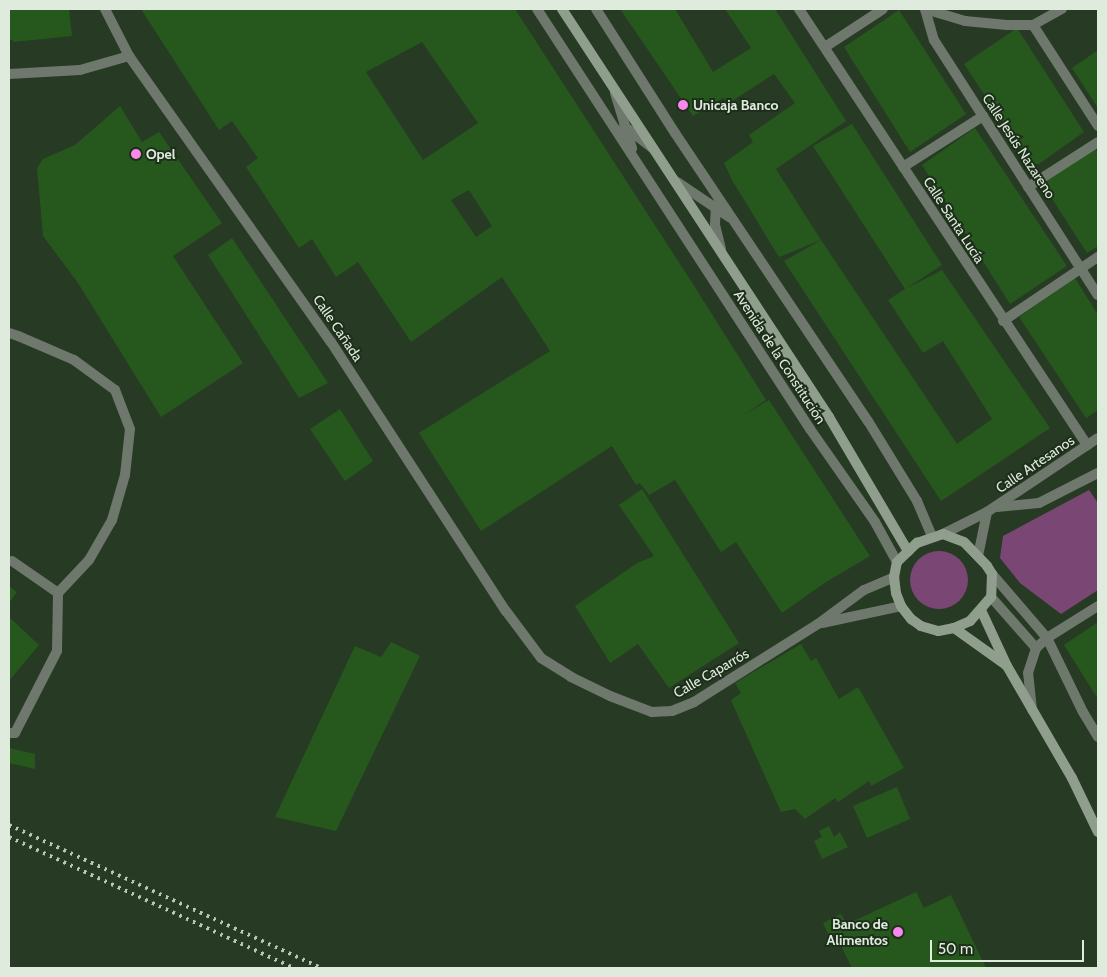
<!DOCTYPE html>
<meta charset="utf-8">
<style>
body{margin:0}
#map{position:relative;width:1107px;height:977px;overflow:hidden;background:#273a24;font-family:Cabin,sans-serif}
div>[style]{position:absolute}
.green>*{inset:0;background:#7a4774}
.round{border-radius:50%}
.building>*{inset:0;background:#26581e}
.service>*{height:10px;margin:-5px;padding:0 5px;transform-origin:5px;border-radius:5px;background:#6f786d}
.minor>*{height:10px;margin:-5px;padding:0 5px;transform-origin:5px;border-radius:5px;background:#6f786d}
.secondary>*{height:10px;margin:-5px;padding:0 5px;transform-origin:5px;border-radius:5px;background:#909f8d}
.rail>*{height:4px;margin-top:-2px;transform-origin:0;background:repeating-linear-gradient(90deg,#bac7b8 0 2.5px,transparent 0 7.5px)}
.dots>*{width:14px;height:14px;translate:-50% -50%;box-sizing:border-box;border:2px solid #1d2f1a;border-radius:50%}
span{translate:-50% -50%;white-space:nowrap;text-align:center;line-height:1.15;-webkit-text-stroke:4px #1d2f1a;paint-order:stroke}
.poi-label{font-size:14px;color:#dfebdd;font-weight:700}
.left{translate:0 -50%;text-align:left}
.right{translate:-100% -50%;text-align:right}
.street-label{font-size:14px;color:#dfebdd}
.frame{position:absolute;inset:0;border:10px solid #dfebdd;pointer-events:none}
.scale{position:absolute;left:930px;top:940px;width:154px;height:22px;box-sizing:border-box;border:2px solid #dfebdd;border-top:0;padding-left:6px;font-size:15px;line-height:18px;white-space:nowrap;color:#dfebdd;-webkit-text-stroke:4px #1d2f1a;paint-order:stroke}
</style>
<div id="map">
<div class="green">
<div style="clip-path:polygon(1089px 490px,1098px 503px,1098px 590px,1061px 614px,1020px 583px,1000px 558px,1003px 536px)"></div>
<div class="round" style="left:910px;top:551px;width:58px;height:58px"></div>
</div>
<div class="building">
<div style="clip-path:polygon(9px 9px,69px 9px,72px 36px,13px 42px,13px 40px,9px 40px)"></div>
<div style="clip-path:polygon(evenodd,141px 9px,515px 9px,691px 281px,766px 400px,745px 414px,769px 400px,870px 556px,826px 582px,782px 613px,736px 542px,721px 552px,675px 480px,649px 495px,640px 483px,636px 485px,612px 446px,481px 531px,419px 433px,550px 351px,502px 277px,411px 342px,358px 262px,336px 277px,312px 239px,299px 248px,246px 167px,258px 158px,232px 121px,219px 130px,141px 9px,422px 42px,478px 123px,423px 160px,366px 72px,422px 42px,141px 9px,469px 190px,492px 226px,476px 237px,451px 200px,469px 190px)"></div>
<div style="clip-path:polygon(620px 9px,675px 9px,713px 72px,751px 48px,725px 9px,775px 9px,846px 121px,776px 169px,821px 240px,779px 257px,732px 180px,724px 163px,753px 142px,749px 135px,795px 103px,774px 74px,729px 103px,723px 98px,693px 116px)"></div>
<div style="clip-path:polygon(899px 10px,966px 114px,910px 152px,844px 47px)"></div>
<div style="clip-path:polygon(1017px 28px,1084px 132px,1033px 168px,964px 64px)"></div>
<div style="clip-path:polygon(1098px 50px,1098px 108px,1072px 68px)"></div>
<div style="clip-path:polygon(120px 106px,142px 142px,159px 132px,222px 223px,173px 256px,243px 363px,161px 417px,78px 283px,43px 236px,37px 168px,43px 159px,75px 145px)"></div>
<div style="clip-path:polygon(852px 124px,942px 265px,907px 288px,942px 270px,1050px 428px,941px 501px,784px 261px,821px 240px,957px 444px,992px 419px,943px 341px,923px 353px,888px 300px,905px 289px,813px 146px)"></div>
<div style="clip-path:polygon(975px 128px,1067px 266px,1010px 304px,922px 165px)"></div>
<div style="clip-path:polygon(1095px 148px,1098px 153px,1098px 246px,1087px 253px,1042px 183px)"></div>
<div style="clip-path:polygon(232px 238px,328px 383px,299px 398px,208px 255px)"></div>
<div style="clip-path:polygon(1075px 278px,1098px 315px,1098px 410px,1086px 418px,1019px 317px)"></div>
<div style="clip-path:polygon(340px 409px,373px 461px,345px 481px,310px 429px)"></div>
<div style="clip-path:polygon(642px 489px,739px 643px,669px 688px,638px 644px,610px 663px,575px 606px,637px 563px,654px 556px,619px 505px)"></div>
<div style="clip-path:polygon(9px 586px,17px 592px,9px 603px)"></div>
<div style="clip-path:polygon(9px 617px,39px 645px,9px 681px)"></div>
<div style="clip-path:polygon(1098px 622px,1098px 699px,1064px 645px)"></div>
<div style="clip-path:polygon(391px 642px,420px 656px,336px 831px,275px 817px,355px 646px,381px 657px)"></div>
<div style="clip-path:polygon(801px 644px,811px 661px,816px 658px,839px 699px,858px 687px,904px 768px,871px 786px,869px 781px,838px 802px,835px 798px,805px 819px,795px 809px,781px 812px,731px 700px,741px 693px,735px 683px)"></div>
<div style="clip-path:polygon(9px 748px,35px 754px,35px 769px,9px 763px)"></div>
<div style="clip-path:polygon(897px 787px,910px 819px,867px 838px,853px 806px)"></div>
<div style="clip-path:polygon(829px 826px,834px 837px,840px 832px,848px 847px,822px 859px,814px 841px,822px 837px,819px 831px)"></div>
<div style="clip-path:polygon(916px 892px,924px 908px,951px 895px,986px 968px,852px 968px,839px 942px,831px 940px,823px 923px,841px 914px,847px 924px)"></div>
</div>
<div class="service">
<div style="left:537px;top:9px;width:501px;rotate:56.98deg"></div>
<div style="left:810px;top:429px;width:113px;rotate:55deg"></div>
<div style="left:875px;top:522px;width:46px;rotate:61.2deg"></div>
<div style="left:596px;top:9px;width:147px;rotate:57.5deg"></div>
<div style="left:675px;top:133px;width:347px;rotate:56.2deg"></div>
<div style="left:868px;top:421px;width:94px;rotate:58.5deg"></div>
<div style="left:917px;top:501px;width:39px;rotate:67deg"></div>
<div style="left:615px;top:93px;width:58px;rotate:72.8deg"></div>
<div style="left:624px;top:126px;width:36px;rotate:38deg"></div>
<div style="left:677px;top:182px;width:63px;rotate:33.9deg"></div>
<div style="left:716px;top:205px;width:20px;rotate:93deg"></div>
<div style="left:715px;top:225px;width:25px;rotate:76deg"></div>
<div style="left:12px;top:561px;width:56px;rotate:34.8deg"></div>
<div style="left:58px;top:593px;width:45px;rotate:-46.8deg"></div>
<div style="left:89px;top:560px;width:46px;rotate:-60.1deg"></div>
<div style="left:112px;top:520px;width:47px;rotate:-73.9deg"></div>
<div style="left:125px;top:475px;width:46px;rotate:-83.8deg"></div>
<div style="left:130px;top:429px;width:42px;rotate:-111deg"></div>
<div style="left:115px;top:390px;width:51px;rotate:-143.8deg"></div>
<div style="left:74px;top:360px;width:61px;rotate:-156.8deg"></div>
<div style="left:9px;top:733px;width:6px"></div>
<div style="left:15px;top:733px;width:92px;rotate:-62.9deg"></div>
<div style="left:57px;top:651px;width:58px;rotate:-89deg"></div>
</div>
<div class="minor">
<div style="left:105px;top:9px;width:53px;rotate:62.9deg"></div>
<div style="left:799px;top:9px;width:523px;rotate:56.55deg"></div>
<div style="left:925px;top:9px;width:32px;rotate:74deg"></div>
<div style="left:934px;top:40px;width:303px;rotate:57.3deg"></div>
<div style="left:925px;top:9px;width:42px;rotate:16.7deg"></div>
<div style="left:965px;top:21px;width:42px;rotate:5.4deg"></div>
<div style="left:1007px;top:25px;width:26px"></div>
<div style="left:1033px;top:25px;width:33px;rotate:-29deg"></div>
<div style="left:1033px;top:25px;width:120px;rotate:57.2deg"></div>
<div style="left:825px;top:47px;width:69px;rotate:-33.2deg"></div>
<div style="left:9px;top:74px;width:71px;rotate:-3.2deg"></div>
<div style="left:80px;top:70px;width:51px;rotate:-15.9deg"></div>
<div style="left:129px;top:56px;width:350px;rotate:54.8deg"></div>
<div style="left:331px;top:342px;width:321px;rotate:57deg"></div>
<div style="left:506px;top:611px;width:59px;rotate:53.3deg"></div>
<div style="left:541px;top:658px;width:36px;rotate:32deg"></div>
<div style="left:571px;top:677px;width:43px;rotate:26deg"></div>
<div style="left:610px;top:696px;width:45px;rotate:20.9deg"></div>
<div style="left:652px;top:712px;width:20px;rotate:-3deg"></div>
<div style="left:672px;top:711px;width:24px;rotate:-22deg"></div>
<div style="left:694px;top:702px;width:146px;rotate:-32.2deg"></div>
<div style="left:818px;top:624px;width:57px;rotate:-36.5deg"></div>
<div style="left:864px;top:590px;width:33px;rotate:-23deg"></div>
<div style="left:903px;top:167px;width:95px;rotate:-32.5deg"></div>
<div style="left:1028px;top:187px;width:83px;rotate:-32.7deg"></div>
<div style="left:1003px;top:321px;width:115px;rotate:-34deg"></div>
<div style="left:9px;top:333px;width:9px;rotate:18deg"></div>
<div style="left:997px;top:507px;width:42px;rotate:-5.4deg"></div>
<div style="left:1039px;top:503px;width:66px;rotate:-27deg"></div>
<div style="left:943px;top:534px;width:49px;rotate:-26.6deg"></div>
<div style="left:987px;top:512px;width:133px;rotate:-33.7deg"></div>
<div style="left:978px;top:556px;width:45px;rotate:-78.4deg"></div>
<div style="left:992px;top:574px;width:84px;rotate:49.3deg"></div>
<div style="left:1047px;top:638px;width:82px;rotate:64.1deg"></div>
<div style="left:1083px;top:712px;width:29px;rotate:59deg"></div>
<div style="left:991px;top:597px;width:68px;rotate:48.6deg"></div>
<div style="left:822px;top:623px;width:81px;rotate:-12.1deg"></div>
<div style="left:1032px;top:710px;width:37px;rotate:-96deg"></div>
<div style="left:1028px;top:673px;width:26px;rotate:-72deg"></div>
<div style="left:1036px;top:648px;width:15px;rotate:-42deg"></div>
<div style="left:1047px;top:638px;width:60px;rotate:-32.1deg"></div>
</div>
<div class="secondary">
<div style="left:562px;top:9px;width:488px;rotate:56.8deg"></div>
<div style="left:829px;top:417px;width:156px;rotate:59.5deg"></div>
<div style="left:943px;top:534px;width:22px;rotate:21deg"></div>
<div style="left:964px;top:542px;width:33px;rotate:46deg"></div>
<div style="left:987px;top:566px;width:9px;rotate:58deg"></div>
<div style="left:992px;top:574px;width:23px;rotate:92deg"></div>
<div style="left:991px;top:597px;width:32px;rotate:131deg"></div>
<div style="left:970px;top:621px;width:17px;rotate:156deg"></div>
<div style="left:954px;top:628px;width:16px;rotate:169deg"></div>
<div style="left:938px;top:631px;width:18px;rotate:-164deg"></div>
<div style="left:921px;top:626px;width:12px;rotate:-145deg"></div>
<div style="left:911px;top:619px;width:16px;rotate:-128deg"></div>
<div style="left:901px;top:606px;width:14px;rotate:-111deg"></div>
<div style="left:896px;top:593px;width:16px;rotate:-97deg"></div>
<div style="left:894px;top:577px;width:15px;rotate:-79deg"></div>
<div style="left:897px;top:562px;width:28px;rotate:-44deg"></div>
<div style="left:917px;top:543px;width:28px;rotate:-19deg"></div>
<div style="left:981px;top:610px;width:62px;rotate:65.1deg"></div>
<div style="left:1007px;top:666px;width:129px;rotate:59.9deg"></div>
<div style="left:1072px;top:778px;width:60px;rotate:64.3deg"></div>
<div style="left:954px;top:628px;width:64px;rotate:35.4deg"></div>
</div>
<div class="rail">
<div style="left:9px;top:825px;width:344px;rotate:24.6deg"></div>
<div style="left:9px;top:837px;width:314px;rotate:24.7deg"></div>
</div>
<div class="dots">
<div style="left:683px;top:105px;background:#f888eb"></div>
<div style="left:136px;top:154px;background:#f888eb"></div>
<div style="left:898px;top:932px;background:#f888eb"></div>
</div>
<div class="poi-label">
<span class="left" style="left:693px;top:105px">Unicaja Banco</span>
<span class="left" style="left:146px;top:154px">Opel</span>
<span class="right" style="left:888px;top:932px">Banco de<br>Alimentos</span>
</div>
<div class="street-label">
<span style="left:1019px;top:146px;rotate:57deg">Calle Jesús Nazareno</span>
<span style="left:954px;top:220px;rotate:57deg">Calle Santa Lucía</span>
<span style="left:338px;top:328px;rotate:56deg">Calle Cañada</span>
<span style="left:780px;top:357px;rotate:57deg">Avenida de la Constitución</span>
<span style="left:1035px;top:464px;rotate:-34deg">Calle Artesanos</span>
<span style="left:711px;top:673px;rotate:-30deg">Calle Caparrós</span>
</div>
<div class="frame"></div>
<div class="scale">50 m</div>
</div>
